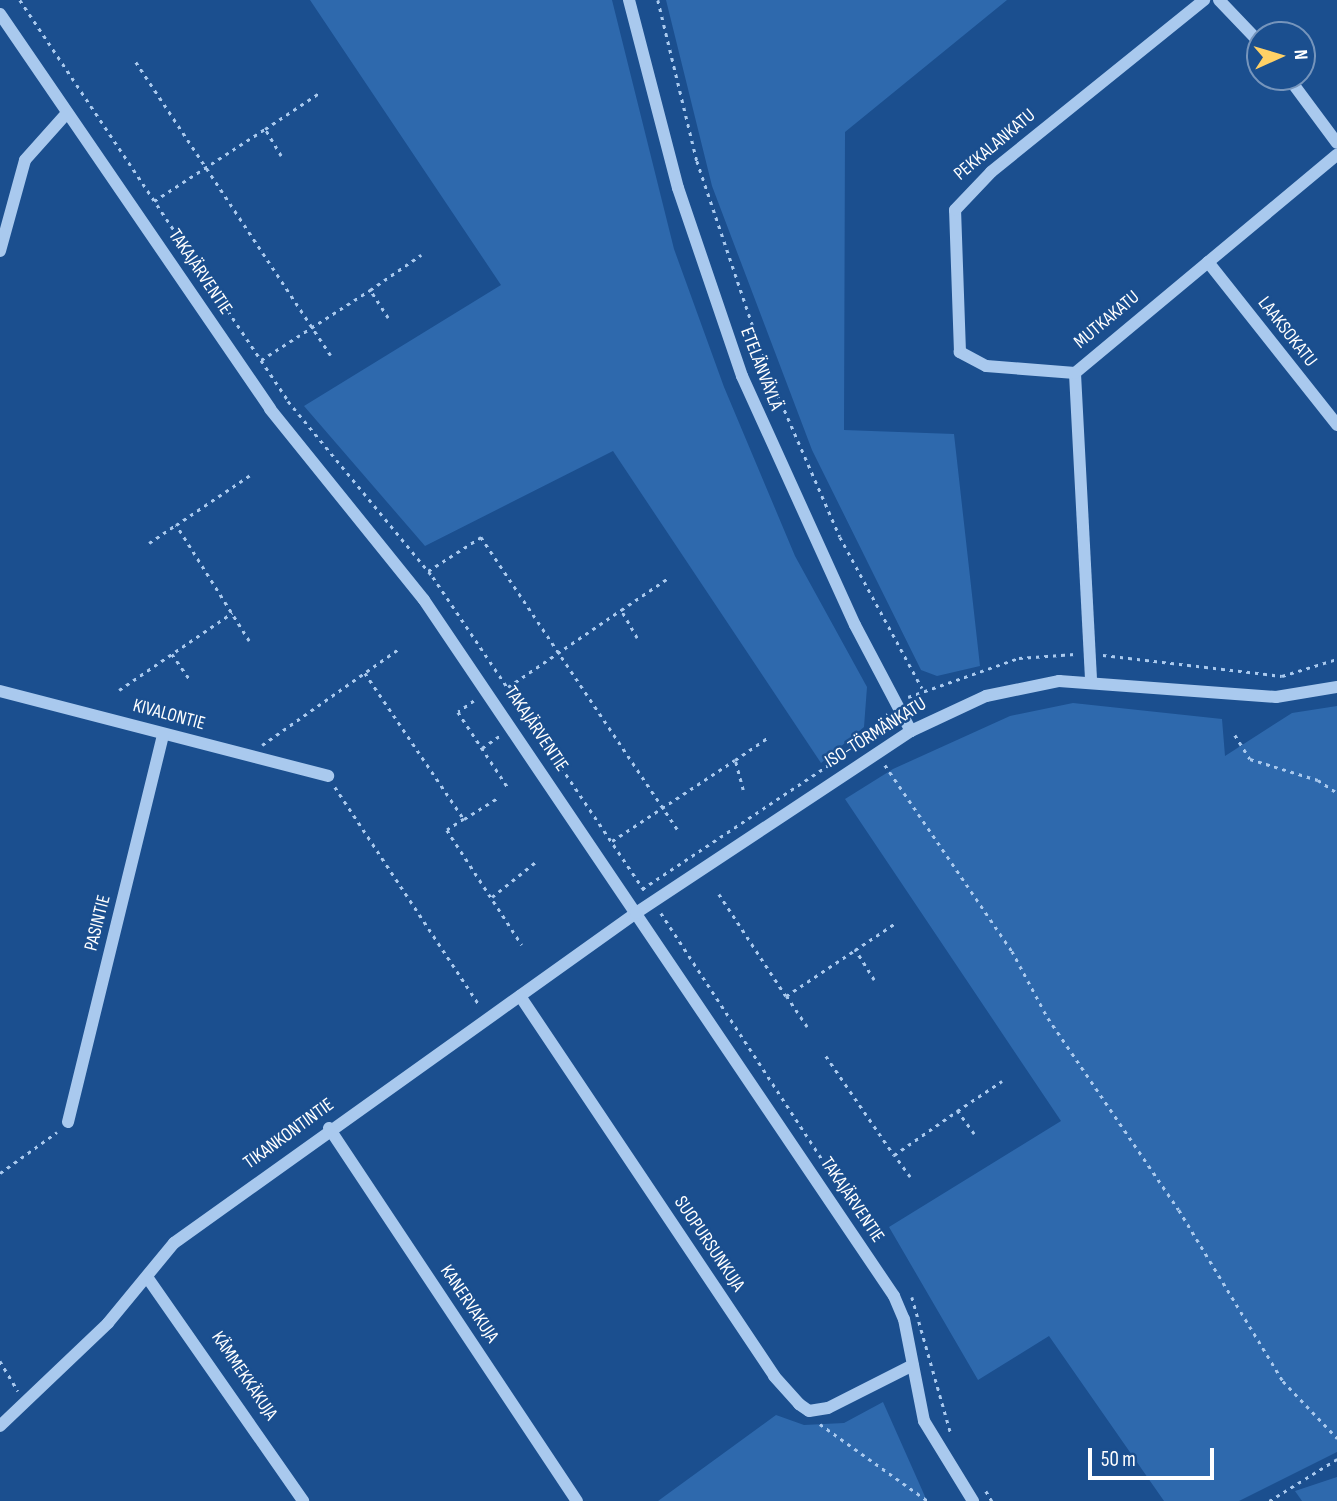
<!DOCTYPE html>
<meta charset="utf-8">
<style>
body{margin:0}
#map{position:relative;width:1337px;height:1501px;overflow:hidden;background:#1b4f8f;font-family:"Sofia Sans Condensed",sans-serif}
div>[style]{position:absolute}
.green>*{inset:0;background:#2e69ad}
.path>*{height:2.5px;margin-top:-1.25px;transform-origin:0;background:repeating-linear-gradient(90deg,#a9c9ee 0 3.5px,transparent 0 8.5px)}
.minor>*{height:12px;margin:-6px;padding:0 6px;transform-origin:6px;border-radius:6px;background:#a9c9ee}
span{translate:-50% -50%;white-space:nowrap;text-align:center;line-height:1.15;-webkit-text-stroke:5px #1b4f8f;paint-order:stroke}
.street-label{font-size:19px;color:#fff}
.north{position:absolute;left:1246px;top:21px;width:70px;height:70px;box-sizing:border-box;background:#1b4f8f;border:2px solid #7695bc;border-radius:50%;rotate:86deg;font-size:19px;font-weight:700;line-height:28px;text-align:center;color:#fff}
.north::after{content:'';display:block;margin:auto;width:24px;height:32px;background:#ffd166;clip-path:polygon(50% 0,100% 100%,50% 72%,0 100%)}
.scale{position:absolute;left:1088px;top:1448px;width:126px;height:32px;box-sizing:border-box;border:4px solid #fff;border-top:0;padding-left:9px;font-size:21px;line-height:24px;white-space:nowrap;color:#fff;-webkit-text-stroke:5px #1b4f8f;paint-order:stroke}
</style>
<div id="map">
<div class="green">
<div style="clip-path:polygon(310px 0,612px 0,674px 249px,724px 387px,795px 556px,867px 687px,864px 727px,821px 763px,613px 451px,425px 546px,304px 406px,501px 285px)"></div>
<div style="clip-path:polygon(666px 0,1007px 0,845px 132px,844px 430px,954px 434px,980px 666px,937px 676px,921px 670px,812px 450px,712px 186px)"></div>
<div style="clip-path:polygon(1073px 703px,1222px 719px,1225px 756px,1292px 713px,1337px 706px,1337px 1452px,1239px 1501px,1164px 1501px,1049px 1336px,978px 1380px,889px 1227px,1061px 1121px,845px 799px,893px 769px,1010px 716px)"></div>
<div style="clip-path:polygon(883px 1402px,927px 1501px,658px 1501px,776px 1415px,804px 1425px,844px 1423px)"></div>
<div style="clip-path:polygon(1337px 1477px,1337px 1501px,1302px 1501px,1295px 1491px)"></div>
</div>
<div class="path">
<div style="left:20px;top:0;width:482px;rotate:56.2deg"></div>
<div style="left:288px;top:401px;width:228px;rotate:50.5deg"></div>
<div style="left:433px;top:577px;width:379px;rotate:56deg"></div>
<div style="left:658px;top:0;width:166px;rotate:76.4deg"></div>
<div style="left:697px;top:161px;width:230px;rotate:71.3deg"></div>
<div style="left:771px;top:379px;width:172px;rotate:66.4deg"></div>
<div style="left:840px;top:537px;width:172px;rotate:61.5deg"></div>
<div style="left:136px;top:62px;width:352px;rotate:56.4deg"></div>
<div style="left:281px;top:156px;width:31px;rotate:-121deg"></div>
<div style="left:265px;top:129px;width:65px;rotate:-33.7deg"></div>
<div style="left:154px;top:201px;width:132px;rotate:-33deg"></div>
<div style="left:388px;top:318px;width:33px;rotate:-123deg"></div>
<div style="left:370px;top:290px;width:62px;rotate:-34.5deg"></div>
<div style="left:261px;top:360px;width:130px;rotate:-32.7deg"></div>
<div style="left:149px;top:543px;width:32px;rotate:-34deg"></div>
<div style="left:428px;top:571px;width:63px;rotate:-32.7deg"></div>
<div style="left:481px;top:537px;width:353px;rotate:56.1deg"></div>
<div style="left:637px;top:638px;width:32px;rotate:-120deg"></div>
<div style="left:621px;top:610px;width:57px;rotate:-34.2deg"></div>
<div style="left:249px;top:641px;width:137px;rotate:-122.2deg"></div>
<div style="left:176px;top:525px;width:89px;rotate:-34deg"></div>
<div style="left:172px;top:654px;width:32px;rotate:55deg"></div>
<div style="left:1103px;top:655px;width:180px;rotate:6.7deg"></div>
<div style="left:1282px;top:676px;width:58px;rotate:-17.2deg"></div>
<div style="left:365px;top:673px;width:176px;rotate:55.9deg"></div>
<div style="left:464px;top:819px;width:39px;rotate:-32deg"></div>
<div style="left:508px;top:687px;width:137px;rotate:-34.3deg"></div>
<div style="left:119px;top:690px;width:137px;rotate:-34.3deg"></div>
<div style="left:908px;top:697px;width:118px;rotate:-19.4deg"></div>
<div style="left:1019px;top:658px;width:56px;rotate:-4.1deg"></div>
<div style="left:474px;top:701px;width:19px;rotate:145deg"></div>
<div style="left:458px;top:712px;width:92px;rotate:56.5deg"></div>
<div style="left:1235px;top:735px;width:28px;rotate:58deg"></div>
<div style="left:1250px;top:759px;width:71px;rotate:17.2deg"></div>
<div style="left:1318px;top:780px;width:23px;rotate:34deg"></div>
<div style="left:863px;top:736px;width:9px;rotate:49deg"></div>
<div style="left:262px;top:745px;width:169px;rotate:-35.1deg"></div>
<div style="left:482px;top:748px;width:21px;rotate:-35deg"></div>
<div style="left:885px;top:765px;width:225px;rotate:55.7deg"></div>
<div style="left:1012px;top:951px;width:76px;rotate:61.8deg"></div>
<div style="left:1048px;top:1018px;width:232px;rotate:55.7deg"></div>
<div style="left:1179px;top:1210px;width:200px;rotate:58.7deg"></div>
<div style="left:1283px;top:1381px;width:79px;rotate:46.5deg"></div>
<div style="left:335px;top:787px;width:263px;rotate:56.5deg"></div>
<div style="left:743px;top:790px;width:31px;rotate:-105deg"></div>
<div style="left:735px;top:760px;width:42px;rotate:-34.4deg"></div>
<div style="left:464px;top:819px;width:20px;rotate:147deg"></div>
<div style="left:447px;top:830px;width:137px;rotate:56.9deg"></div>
<div style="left:612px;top:841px;width:147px;rotate:-33.4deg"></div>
<div style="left:642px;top:889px;width:233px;rotate:-33.6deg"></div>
<div style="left:836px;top:760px;width:69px;rotate:-42deg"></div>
<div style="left:719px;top:894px;width:122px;rotate:56.7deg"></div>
<div style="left:492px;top:897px;width:59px;rotate:-38.8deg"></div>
<div style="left:661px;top:913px;width:350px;rotate:56.8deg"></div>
<div style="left:874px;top:980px;width:36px;rotate:-122deg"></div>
<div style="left:855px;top:950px;width:50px;rotate:-33.7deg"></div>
<div style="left:807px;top:1027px;width:37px;rotate:-124deg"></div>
<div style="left:786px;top:996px;width:83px;rotate:-33.7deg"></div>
<div style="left:826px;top:1056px;width:120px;rotate:55.5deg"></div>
<div style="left:974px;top:1134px;width:29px;rotate:-126deg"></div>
<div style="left:957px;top:1111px;width:54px;rotate:-33.7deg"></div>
<div style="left:0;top:1173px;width:70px;rotate:-35.7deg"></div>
<div style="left:910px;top:1177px;width:27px;rotate:-126deg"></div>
<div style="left:894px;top:1155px;width:77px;rotate:-34.9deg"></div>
<div style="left:912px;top:1297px;width:142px;rotate:74.1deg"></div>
<div style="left:0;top:1361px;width:35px;rotate:59deg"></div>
<div style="left:820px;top:1424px;width:133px;rotate:35.5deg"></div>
<div style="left:986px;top:1491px;width:12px;rotate:59deg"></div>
<div style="left:1269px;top:1501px;width:80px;rotate:-31.7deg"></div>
</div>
<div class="minor">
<div style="left:629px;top:0;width:194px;rotate:75.4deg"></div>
<div style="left:678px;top:188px;width:199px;rotate:71.2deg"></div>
<div style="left:742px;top:376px;width:273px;rotate:65.6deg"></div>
<div style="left:855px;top:625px;width:120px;rotate:62.2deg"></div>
<div style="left:1219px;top:0;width:59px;rotate:46.4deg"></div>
<div style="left:0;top:14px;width:478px;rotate:55.6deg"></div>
<div style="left:270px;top:409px;width:245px;rotate:51.1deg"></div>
<div style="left:424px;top:600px;width:840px;rotate:55.97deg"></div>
<div style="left:894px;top:1296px;width:25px;rotate:67deg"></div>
<div style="left:904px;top:1319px;width:104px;rotate:78.9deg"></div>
<div style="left:924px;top:1421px;width:94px;rotate:58.5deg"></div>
<div style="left:1288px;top:77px;width:82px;rotate:53.4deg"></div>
<div style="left:0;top:251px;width:94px;rotate:-74.6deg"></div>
<div style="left:25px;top:160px;width:63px;rotate:-48.2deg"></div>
<div style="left:1208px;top:262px;width:208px;rotate:51.6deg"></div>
<div style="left:1075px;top:373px;width:89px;rotate:-175.5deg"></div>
<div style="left:986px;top:366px;width:30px;rotate:-152deg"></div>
<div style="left:960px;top:352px;width:142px;rotate:-92deg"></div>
<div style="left:955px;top:210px;width:52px;rotate:-46.5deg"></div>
<div style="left:991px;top:172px;width:274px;rotate:-38.9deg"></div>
<div style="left:1091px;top:679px;width:306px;rotate:-93deg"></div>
<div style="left:1075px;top:373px;width:341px;rotate:-39.8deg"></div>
<div style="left:0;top:691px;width:339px;rotate:14.5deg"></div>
<div style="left:520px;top:996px;width:457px;rotate:56.2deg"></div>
<div style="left:774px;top:1376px;width:38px;rotate:48deg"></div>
<div style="left:799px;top:1404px;width:12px;rotate:35deg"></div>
<div style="left:809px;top:1411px;width:19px;rotate:-9deg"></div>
<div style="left:828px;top:1408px;width:95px;rotate:-26.8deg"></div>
<div style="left:68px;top:1122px;width:399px;rotate:-76.2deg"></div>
<div style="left:329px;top:1128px;width:448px;rotate:56.4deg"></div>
<div style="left:147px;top:1277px;width:273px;rotate:55.1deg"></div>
<div style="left:0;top:1426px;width:149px;rotate:-43.6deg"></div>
<div style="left:108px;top:1323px;width:104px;rotate:-50.5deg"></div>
<div style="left:174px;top:1243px;width:568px;rotate:-35.54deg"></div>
<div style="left:636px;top:913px;width:330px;rotate:-33.5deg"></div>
<div style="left:911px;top:731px;width:83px;rotate:-25deg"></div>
<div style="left:986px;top:696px;width:75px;rotate:-11.6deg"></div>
<div style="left:1059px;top:681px;width:218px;rotate:4.2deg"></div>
<div style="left:1276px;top:697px;width:62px;rotate:-9.3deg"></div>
</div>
<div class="street-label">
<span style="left:995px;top:145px;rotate:-40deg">PEKKALANKATU</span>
<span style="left:200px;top:272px;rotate:56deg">TAKAJÄRVENTIE</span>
<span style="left:1107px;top:320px;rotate:-40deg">MUTKAKATU</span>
<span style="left:1287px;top:332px;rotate:52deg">LAAKSOKATU</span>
<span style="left:761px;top:369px;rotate:69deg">ETELÄNVÄYLÄ</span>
<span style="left:169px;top:715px;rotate:15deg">KIVALONTIE</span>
<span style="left:536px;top:729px;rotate:56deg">TAKAJÄRVENTIE</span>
<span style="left:876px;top:733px;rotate:-32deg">ISO-TÖRMÄNKATU</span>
<span style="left:98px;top:923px;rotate:-76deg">PASINTIE</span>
<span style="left:289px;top:1134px;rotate:-36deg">TIKANKONTINTIE</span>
<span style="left:852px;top:1200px;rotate:56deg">TAKAJÄRVENTIE</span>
<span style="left:709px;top:1244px;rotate:56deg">SUOPURSUNKUJA</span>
<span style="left:469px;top:1304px;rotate:56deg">KANERVAKUJA</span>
<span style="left:244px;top:1376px;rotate:56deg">KÄMMEKKÄKUJA</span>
</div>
<div class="north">N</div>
<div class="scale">50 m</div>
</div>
